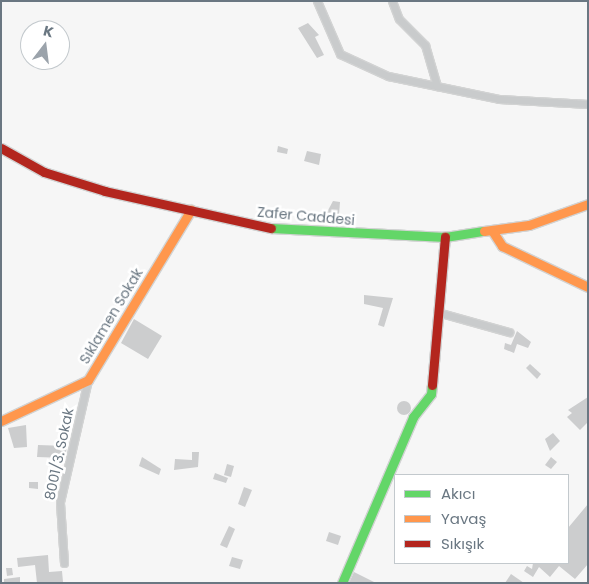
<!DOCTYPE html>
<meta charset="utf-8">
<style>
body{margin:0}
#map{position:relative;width:589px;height:584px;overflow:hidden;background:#f6f6f6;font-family:Poppins,sans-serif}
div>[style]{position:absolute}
.building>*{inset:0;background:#cccdce}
.round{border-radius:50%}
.roads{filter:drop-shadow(1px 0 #d2d3d3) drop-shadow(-1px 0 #d2d3d3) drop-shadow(0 1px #d2d3d3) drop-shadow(0 -1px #d2d3d3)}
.street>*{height:7px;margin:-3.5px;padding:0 3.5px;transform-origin:3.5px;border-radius:3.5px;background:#c9cbcc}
.fast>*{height:9px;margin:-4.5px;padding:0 4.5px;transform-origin:4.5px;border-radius:4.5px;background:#63d668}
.slow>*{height:9px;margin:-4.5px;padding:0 4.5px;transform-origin:4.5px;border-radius:4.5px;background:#ff974d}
.jam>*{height:9px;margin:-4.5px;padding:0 4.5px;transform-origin:4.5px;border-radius:4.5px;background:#b3261e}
span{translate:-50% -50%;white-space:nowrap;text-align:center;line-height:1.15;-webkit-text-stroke:5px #fff;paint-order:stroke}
.street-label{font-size:14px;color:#6a7782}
.frame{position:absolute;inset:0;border:2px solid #6a7782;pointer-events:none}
.legend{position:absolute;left:394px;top:474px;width:175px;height:90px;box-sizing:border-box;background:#fff;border:1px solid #c3c9cd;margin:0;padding:6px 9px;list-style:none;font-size:15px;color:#6a7782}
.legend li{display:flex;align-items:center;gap:10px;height:25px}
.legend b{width:25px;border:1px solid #c3c9cd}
.north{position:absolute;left:20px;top:20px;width:50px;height:50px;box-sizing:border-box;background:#fff;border:1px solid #c3c9cd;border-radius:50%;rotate:15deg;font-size:14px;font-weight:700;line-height:20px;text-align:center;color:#6a7782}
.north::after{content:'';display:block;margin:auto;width:18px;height:22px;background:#9ba3ab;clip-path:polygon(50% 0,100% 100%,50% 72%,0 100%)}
</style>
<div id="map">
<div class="building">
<div style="clip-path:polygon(308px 23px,319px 35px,315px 37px,324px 55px,317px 58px,298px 28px)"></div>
<div style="clip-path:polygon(278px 146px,288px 149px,287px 154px,277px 152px)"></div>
<div style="clip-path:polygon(307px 151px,321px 154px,319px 165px,304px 161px)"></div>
<div style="clip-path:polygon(333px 201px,340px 202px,339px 215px,326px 214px)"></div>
<div style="clip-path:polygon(364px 295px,393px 298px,384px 327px,378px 325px,383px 308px,364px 304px)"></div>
<div style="clip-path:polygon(134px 319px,162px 336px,148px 359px,121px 343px)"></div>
<div style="clip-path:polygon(517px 331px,531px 342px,528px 348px,517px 344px,514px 353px,504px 349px,505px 343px,511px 345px)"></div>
<div style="clip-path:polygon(530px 364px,541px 374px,537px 379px,526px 368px)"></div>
<div style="clip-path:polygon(588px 397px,588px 422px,580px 430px,567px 417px,572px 413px,568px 410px)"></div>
<div class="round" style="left:397px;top:401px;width:14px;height:14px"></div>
<div style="clip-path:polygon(26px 425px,27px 447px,14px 448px,8px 428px)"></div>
<div style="clip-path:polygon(553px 433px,560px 441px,550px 451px,545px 439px)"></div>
<div style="clip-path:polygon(38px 445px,67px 446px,65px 458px,37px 457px)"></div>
<div style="clip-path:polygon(192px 452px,199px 452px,198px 467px,174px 470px,175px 459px,192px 460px)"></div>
<div style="clip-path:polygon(142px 457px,161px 469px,159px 475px,139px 466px)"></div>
<div style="clip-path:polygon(551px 457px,557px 462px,551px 469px,545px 465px)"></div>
<div style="clip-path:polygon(227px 464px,234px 466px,231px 477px,224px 475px)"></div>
<div style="clip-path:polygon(215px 473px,228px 478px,226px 483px,213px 479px)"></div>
<div style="clip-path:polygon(29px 482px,38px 482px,38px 489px,29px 488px)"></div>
<div style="clip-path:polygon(244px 487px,252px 490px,245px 507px,238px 504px)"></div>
<div style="clip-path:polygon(588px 504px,588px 564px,575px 579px,559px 566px,550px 577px,539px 567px,533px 577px,524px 571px,527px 566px,532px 569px,533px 563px,568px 563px,568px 528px)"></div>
<div style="clip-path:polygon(229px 526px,235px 529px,227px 548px,220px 545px)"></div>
<div style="clip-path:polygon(329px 532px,341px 536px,338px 545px,326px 541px)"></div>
<div style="clip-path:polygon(48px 555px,49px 572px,62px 571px,63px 582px,37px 583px,35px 565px,18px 567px,17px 558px)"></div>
<div style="clip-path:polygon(232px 557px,243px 560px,240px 569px,229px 566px)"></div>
<div style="clip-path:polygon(6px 568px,12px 568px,13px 575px,7px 576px)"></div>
<div style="clip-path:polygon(354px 572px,376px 583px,349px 583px)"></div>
<div style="clip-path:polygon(511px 574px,524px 583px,505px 583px)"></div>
<div style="clip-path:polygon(20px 577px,20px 583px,4px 583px,4px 579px)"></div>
</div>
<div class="roads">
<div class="street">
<div style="left:317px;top:1px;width:58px;rotate:66.5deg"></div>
<div style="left:340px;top:54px;width:53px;rotate:24.6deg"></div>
<div style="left:388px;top:76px;width:113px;rotate:11.7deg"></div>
<div style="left:499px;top:99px;width:89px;rotate:3.2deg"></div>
<div style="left:392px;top:1px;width:19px;rotate:69deg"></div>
<div style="left:399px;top:19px;width:37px;rotate:45deg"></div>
<div style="left:425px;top:45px;width:43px;rotate:73.7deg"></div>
<div style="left:441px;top:313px;width:71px;rotate:15.6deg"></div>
<div style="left:64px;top:563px;width:61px;rotate:-93.8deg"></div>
<div style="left:60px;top:502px;width:125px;rotate:-77.1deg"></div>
</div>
<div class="fast">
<div style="left:271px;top:228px;width:174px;rotate:3deg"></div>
<div style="left:445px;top:237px;width:39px;rotate:-9deg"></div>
<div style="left:342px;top:583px;width:181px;rotate:-66.8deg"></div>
<div style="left:413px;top:417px;width:29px;rotate:-52deg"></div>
<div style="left:431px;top:394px;width:9px;rotate:-84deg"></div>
</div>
<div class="slow">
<div style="left:484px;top:231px;width:45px;rotate:-7.6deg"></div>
<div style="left:529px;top:225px;width:63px;rotate:-19.6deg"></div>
<div style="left:493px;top:232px;width:17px;rotate:57deg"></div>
<div style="left:502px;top:246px;width:95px;rotate:25.5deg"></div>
<div style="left:1px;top:421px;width:96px;rotate:-25.2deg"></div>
<div style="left:88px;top:380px;width:199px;rotate:-58.8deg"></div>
</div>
<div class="jam">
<div style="left:1px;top:148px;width:49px;rotate:29.2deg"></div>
<div style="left:44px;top:172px;width:64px;rotate:17.3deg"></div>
<div style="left:105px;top:191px;width:170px;rotate:12.6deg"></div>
<div style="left:432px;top:385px;width:149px;rotate:-85deg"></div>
</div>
</div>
<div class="street-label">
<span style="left:306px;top:216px;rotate:5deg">Zafer Caddesi</span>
<span style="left:111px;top:316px;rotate:-59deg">Sıklamen Sokak</span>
<span style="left:59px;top:454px;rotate:-78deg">8001/3. Sokak</span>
</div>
<div class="frame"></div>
<ul class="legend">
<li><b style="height:6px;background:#63d668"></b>Akıcı</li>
<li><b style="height:6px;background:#ff974d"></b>Yavaş</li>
<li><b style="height:6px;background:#b3261e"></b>Sıkışık</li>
</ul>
<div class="north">K</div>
</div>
